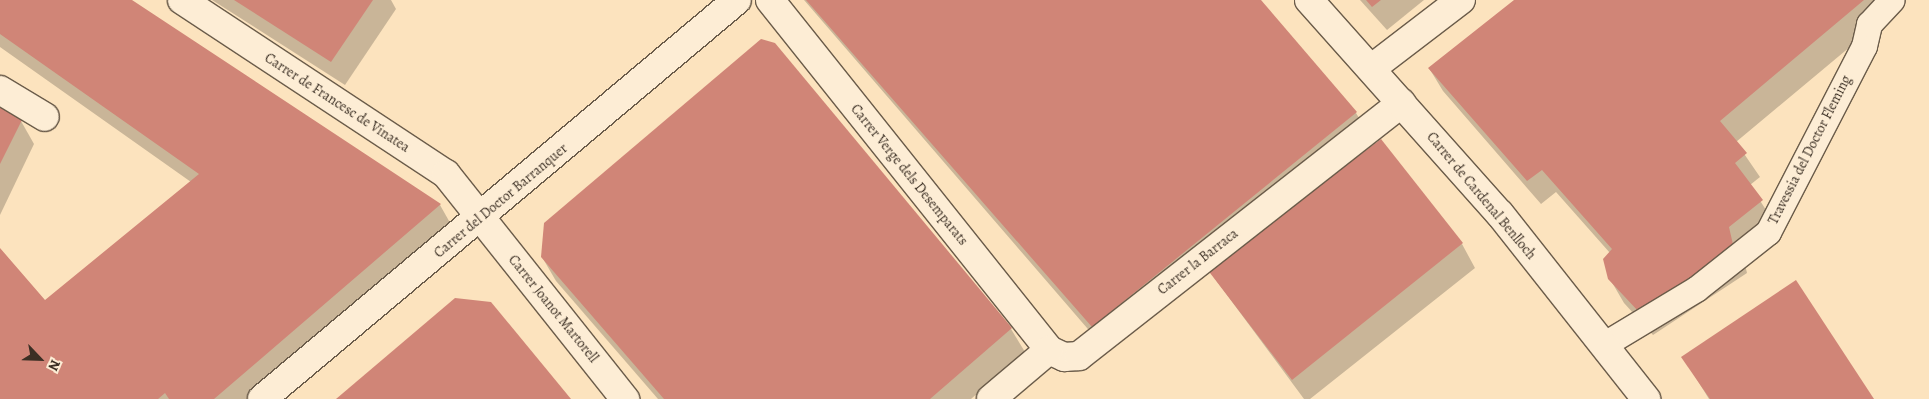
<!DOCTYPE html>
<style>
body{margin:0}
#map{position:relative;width:1929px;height:399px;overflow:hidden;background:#fce3be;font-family:Alegreya,serif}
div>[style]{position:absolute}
.shadow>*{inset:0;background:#0003}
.building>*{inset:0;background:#d08577}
.roads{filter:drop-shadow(1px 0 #6b5c4a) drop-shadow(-1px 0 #6b5c4a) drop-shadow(0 1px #6b5c4a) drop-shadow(0 -1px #6b5c4a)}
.service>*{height:25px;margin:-12.5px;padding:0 12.5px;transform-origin:12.5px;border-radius:12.5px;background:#fdedd5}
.minor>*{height:28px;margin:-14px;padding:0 14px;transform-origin:14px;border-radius:14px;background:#fdedd5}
.secondary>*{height:28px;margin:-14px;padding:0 14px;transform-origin:14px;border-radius:14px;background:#fdedd5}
span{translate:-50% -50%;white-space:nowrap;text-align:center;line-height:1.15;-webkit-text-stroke:4px #fdedd5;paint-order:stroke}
.street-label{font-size:14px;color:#3b2f24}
.north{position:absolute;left:15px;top:334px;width:50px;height:50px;-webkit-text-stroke:4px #fdedd5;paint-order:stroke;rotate:114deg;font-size:14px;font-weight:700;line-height:20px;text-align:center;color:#3b2f24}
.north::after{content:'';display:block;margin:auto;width:18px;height:22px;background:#3b2f24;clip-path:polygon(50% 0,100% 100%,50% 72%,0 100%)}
</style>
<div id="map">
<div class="shadow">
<div style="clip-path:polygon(0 0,129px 0,440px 205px,453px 228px,255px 399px,0 399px,0 250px,45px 302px,191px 182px,0 47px)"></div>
<div style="clip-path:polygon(212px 0,391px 0,396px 9px,345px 85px)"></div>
<div style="clip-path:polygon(804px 0,1260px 0,1356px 113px,1370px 136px,1210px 266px,1462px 244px,1475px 268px,1310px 399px,1304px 399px,1207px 268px,1106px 350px)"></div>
<div style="clip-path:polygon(1360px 0,1424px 0,1387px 30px)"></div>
<div style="clip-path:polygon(1516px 0,1878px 0,1887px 16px,1736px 142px,1760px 177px,1750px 185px,1775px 224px,1742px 251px,1747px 273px,1653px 335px,1624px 303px,1610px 279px,1610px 253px,1556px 192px,1541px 204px,1443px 91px,1429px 68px)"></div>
<div style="clip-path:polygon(774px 44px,1011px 329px,1025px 352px,971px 399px,658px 399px,556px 281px,542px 257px)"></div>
<div style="clip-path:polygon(0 108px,21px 121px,34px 144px,0 215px)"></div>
<div style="clip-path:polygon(1683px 357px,1872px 399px,1709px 399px)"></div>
</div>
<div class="building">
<div style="clip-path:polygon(0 0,132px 0,441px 204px,214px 399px,169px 399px,165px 393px,158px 399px,0 399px,0 248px,45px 300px,199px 174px,0 34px)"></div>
<div style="clip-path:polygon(234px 0,373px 0,331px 62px)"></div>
<div style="clip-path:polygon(806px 0,1261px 0,1357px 112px,1092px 327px)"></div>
<div style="clip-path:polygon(1366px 0,1381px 0,1372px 7px)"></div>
<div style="clip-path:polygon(1514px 0,1864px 0,1720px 121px,1747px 153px,1735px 163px,1763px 200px,1729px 227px,1734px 249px,1639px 312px,1608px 279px,1603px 259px,1612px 249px,1542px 170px,1527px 181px,1428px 68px)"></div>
<div style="clip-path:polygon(761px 39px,775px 43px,1012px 328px,930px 399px,664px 399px,541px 257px,544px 223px)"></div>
<div style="clip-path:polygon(0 107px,22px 120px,0 164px)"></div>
<div style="clip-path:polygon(1381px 139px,1463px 243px,1292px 380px,1207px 269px)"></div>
<div style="clip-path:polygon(1796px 280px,1874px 399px,1710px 399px,1681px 357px)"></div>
<div style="clip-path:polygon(455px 298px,491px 302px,571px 399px,336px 399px)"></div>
</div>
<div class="roads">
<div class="service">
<div style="left:1603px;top:345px;width:109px;rotate:-31.1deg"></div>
<div style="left:1696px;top:289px;width:92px;rotate:-38.4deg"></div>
<div style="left:1768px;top:232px;width:209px;rotate:-62.7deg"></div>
<div style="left:1864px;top:46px;width:23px;rotate:-77deg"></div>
<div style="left:1869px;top:24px;width:33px;rotate:-47deg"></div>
</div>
<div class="minor">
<div style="left:182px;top:0;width:316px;rotate:33.4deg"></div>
<div style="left:446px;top:174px;width:288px;rotate:51.5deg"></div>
<div style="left:770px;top:0;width:448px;rotate:51.4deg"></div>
<div style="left:1049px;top:350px;width:17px;rotate:25deg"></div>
<div style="left:1064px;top:357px;width:15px;rotate:-4deg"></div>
<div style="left:1079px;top:356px;width:410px;rotate:-38.1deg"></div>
<div style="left:1372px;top:68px;width:112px;rotate:-37.4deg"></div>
<div style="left:0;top:90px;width:52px;rotate:31deg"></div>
<div style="left:262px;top:399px;width:620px;rotate:-40.03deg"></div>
<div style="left:991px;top:399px;width:76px;rotate:-40.2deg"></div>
</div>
<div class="secondary">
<div style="left:1309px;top:0;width:287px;rotate:48.3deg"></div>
<div style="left:1500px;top:214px;width:236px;rotate:51.7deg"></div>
</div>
</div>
<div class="street-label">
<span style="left:337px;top:103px;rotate:33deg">Carrer de Francesc de Vinatea</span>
<span style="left:1810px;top:150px;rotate:-63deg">Travessia del Doctor Fleming</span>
<span style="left:909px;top:175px;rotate:51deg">Carrer Verge dels Desemparats</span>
<span style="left:1481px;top:196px;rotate:50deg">Carrer de Cardenal Benlloch</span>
<span style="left:501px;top:201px;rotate:-40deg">Carrer del Doctor Barranquer</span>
<span style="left:1198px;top:262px;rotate:-38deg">Carrer la Barraca</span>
<span style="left:553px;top:309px;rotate:51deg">Carrer Joanot Martorell</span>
</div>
<div class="north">N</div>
</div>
